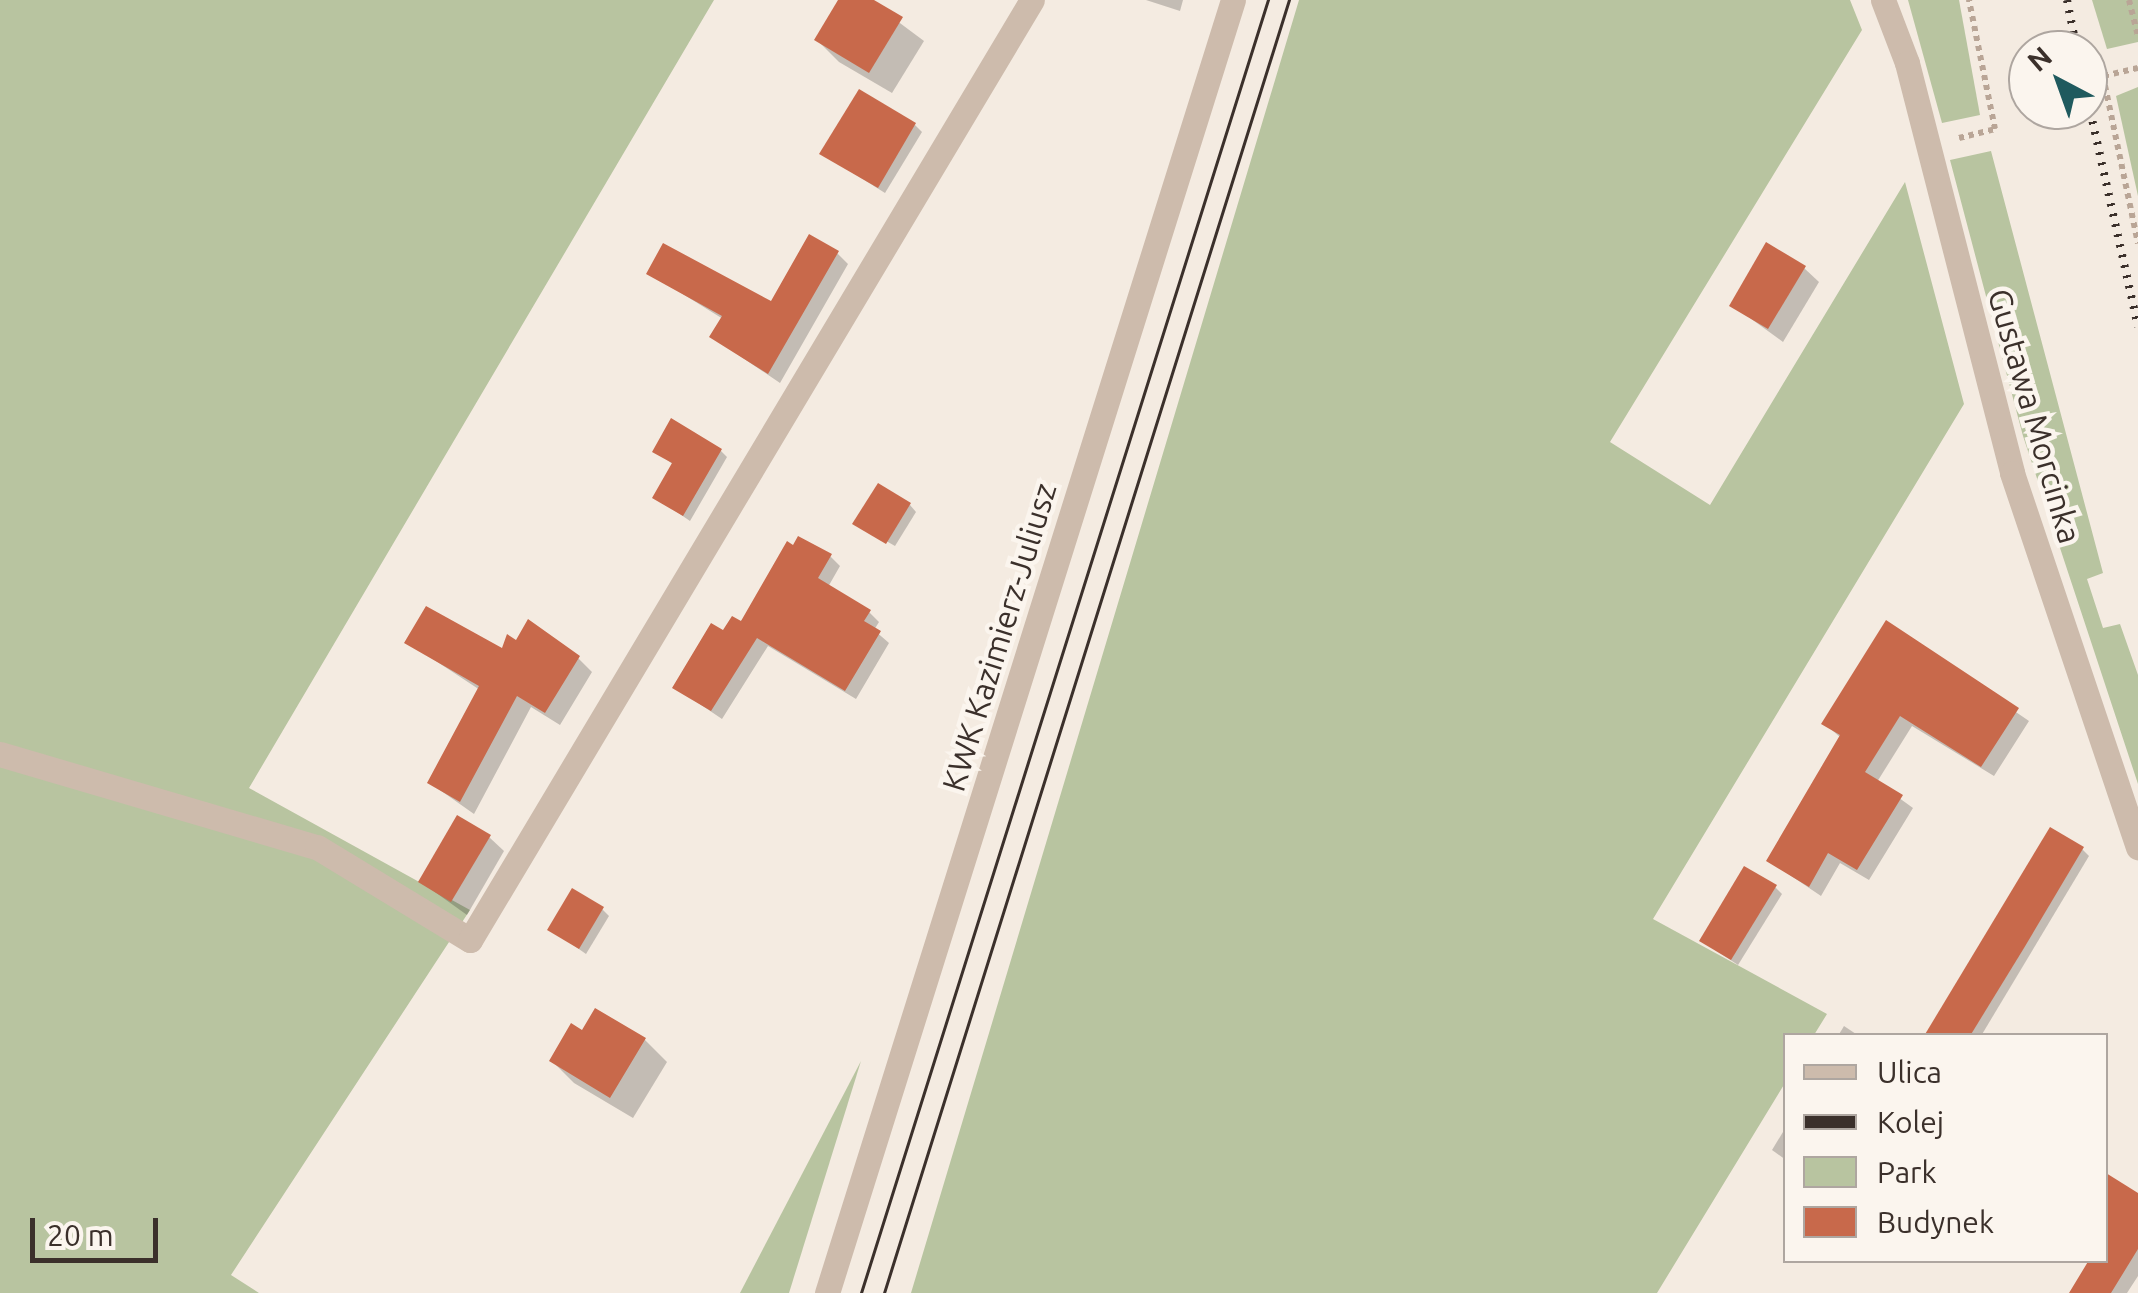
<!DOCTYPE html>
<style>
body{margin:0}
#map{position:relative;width:2138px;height:1293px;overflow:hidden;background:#f4ebe1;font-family:Ubuntu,sans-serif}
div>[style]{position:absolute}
.green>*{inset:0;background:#b8c4a0}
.shadow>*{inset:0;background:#0003}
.building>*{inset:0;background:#c8694b}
.path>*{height:6px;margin-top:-3px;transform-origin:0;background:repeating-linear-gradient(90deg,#b9a596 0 5px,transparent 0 10px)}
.minor>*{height:25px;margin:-12.5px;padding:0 12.5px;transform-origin:12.5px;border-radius:12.5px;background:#cdbbac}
.tram>*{height:2.5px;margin:-1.25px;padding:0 1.25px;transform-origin:1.25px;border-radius:1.25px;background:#3b302b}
.rail>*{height:8px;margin-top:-4px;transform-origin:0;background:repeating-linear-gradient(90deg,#3b302b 0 2.5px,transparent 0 10.5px)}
span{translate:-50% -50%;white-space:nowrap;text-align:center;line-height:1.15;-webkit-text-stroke:9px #fbf5ee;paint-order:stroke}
.street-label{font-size:32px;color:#3b302b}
.legend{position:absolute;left:1783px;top:1033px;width:325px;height:230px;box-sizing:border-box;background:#fbf5ee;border:2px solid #aea6a0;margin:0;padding:12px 18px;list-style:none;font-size:30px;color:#3b302b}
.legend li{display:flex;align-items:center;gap:20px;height:50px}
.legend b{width:50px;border:2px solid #aea6a0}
.north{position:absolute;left:2008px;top:30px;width:100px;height:100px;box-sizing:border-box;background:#fbf5ee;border:2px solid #aea6a0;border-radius:50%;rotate:319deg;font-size:28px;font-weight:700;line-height:40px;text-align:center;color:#3b302b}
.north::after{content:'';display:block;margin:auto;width:35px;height:45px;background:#1f5a5e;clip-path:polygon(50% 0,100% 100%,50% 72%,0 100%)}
.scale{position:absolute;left:30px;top:1218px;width:128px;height:45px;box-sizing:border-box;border:5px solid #3b302b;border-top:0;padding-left:12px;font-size:30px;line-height:35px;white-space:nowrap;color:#3b302b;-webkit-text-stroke:8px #fbf5ee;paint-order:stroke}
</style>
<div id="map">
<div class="green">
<div style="clip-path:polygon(0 0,714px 0,249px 788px,470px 910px,231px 1275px,259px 1293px,0 1293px)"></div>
<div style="clip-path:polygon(1299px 0,1850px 0,1862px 30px,1610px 442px,1710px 505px,1905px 182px,1964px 404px,1653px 919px,1827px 1014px,1814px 1035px,1786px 1036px,1785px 1083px,1657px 1293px,911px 1293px)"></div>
<div style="clip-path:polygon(1908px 0,1959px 0,1980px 115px,1942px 123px)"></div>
<div style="clip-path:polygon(2092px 0,2138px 0,2138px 42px,2107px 49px)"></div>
<div style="clip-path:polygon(2138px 87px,2138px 196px,2116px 96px)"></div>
<div style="clip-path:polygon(1991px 151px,2103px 573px,2087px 579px,2103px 628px,2120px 624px,2138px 675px,2138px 784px,2023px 436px,1950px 160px)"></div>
<div style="clip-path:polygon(861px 1061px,789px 1293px,740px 1293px)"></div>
</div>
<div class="shadow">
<div style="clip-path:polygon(840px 0,869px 0,924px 41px,892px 93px,839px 62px,817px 40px)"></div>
<div style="clip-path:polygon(1146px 0,1183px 0,1180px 11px)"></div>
<div style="clip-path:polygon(915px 125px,922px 132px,885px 193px,823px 154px)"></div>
<div style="clip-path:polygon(837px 253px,848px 264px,780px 383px,712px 337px,723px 319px,649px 273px,772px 305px)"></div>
<div style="clip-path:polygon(1804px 268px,1819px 282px,1783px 342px,1732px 305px)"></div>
<div style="clip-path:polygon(655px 451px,721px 451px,727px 457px,690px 521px,655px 497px,674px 465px)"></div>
<div style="clip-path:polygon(910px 505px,916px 512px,895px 546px,860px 526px)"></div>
<div style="clip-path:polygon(830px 556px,840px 566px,828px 587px,869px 612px,879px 622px,874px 630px,889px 643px,856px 699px,768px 646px,722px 719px,676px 688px,724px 633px)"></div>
<div style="clip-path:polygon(1887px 624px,2029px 721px,1994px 776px,1912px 726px,1877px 782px,1913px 808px,1869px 880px,1840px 863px,1821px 896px,1769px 861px,1841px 738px,1825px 724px)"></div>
<div style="clip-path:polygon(407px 642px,503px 652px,517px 643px,578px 658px,592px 672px,560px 725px,531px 707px,474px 814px,430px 783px,480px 690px)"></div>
<div style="clip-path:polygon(489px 837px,504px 851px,467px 915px,421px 882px)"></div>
<div style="clip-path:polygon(2082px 849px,2089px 856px,1981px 1036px,1939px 1036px)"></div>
<div style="clip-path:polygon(1775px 887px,1782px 894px,1738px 965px,1702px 941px)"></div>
<div style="clip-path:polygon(602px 909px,609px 916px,586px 954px,550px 929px)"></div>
<div style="clip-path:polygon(1844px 1026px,1859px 1036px,1838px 1036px)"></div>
<div style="clip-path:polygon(583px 1033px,645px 1040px,667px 1062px,633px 1118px,574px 1083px,552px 1061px)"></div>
<div style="clip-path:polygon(1786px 1127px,1786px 1160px,1772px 1150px)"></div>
<div style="clip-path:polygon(2106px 1176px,2138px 1196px,2138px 1276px,2127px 1293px,2072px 1293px,2106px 1260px)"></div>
</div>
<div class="building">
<div style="clip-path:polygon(838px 0,874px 0,903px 17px,869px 73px,814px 40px)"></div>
<div style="clip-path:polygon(859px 89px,916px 123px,878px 188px,819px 154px)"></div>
<div style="clip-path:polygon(809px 234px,839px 251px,768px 374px,709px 337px,722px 316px,646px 274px,663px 243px,771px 301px)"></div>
<div style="clip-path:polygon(1766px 242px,1806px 266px,1768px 329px,1729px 306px)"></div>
<div style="clip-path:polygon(671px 418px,722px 449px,683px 516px,652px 498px,672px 463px,652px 452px)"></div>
<div style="clip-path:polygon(878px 483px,911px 503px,886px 544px,852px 524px)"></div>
<div style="clip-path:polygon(798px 536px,832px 554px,818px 578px,871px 610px,864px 621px,881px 631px,845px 691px,757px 638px,711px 711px,672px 688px,711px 623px,723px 630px,732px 616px,741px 621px,787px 541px,793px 545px)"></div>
<div style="clip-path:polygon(426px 606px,502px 648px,507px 634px,516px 640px,528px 619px,580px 656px,545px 713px,517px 696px,460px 802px,427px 783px,479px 686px,404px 643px)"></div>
<div style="clip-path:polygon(1886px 620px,2019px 708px,1981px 767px,1900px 716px,1865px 772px,1903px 795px,1857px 870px,1828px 853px,1809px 887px,1766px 861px,1840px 735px,1821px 724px)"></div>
<div style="clip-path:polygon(457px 815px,491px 835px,451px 902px,418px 882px)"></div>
<div style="clip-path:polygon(2050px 827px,2084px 847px,2024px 948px,1970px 1036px,1924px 1036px)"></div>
<div style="clip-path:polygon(1744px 866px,1777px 885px,1731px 960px,1699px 941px)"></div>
<div style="clip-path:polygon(572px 888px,604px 907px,579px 949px,547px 930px)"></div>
<div style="clip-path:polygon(595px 1008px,646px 1038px,610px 1098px,549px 1061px,571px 1023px,582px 1030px)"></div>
<div style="clip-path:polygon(2106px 1173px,2138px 1193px,2138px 1249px,2111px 1293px,2069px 1293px,2089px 1260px,2106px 1260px)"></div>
</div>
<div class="path">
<div style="left:2129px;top:0;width:37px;rotate:76deg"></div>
<div style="left:2138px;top:68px;width:36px;rotate:167deg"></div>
<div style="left:2103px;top:76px;width:171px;rotate:78.2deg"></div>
<div style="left:1959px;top:138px;width:37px;rotate:-14deg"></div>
<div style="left:1995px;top:129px;width:132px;rotate:-101.4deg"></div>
</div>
<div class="minor">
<div style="left:1883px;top:0;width:67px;rotate:69.1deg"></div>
<div style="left:1907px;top:63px;width:423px;rotate:75.6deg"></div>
<div style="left:2012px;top:473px;width:395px;rotate:71.4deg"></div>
<div style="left:0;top:754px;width:330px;rotate:16.4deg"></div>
<div style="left:317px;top:847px;width:179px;rotate:31.3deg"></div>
<div style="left:470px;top:940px;width:1095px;rotate:-59.13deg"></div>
<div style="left:827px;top:1293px;width:1355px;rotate:-72.57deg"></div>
</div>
<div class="tram">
<div style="left:861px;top:1293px;width:1356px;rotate:-72.53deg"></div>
<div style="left:884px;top:1293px;width:1355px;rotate:-72.61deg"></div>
</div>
<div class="rail">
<div style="left:2067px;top:0;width:51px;rotate:78.7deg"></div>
<div style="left:2088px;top:101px;width:231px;rotate:77.5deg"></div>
</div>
<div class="street-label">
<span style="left:2035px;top:416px;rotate:74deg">Gustawa Morcinka</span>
<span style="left:999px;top:637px;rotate:-73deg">KWK Kazimierz-Juliusz</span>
</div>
<ul class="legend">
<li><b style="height:12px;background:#cdbbac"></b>Ulica</li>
<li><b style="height:12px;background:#3b302b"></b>Kolej</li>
<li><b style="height:28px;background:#b8c4a0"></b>Park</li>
<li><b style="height:28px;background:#c8694b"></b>Budynek</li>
</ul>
<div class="north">N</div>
<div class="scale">20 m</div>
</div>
